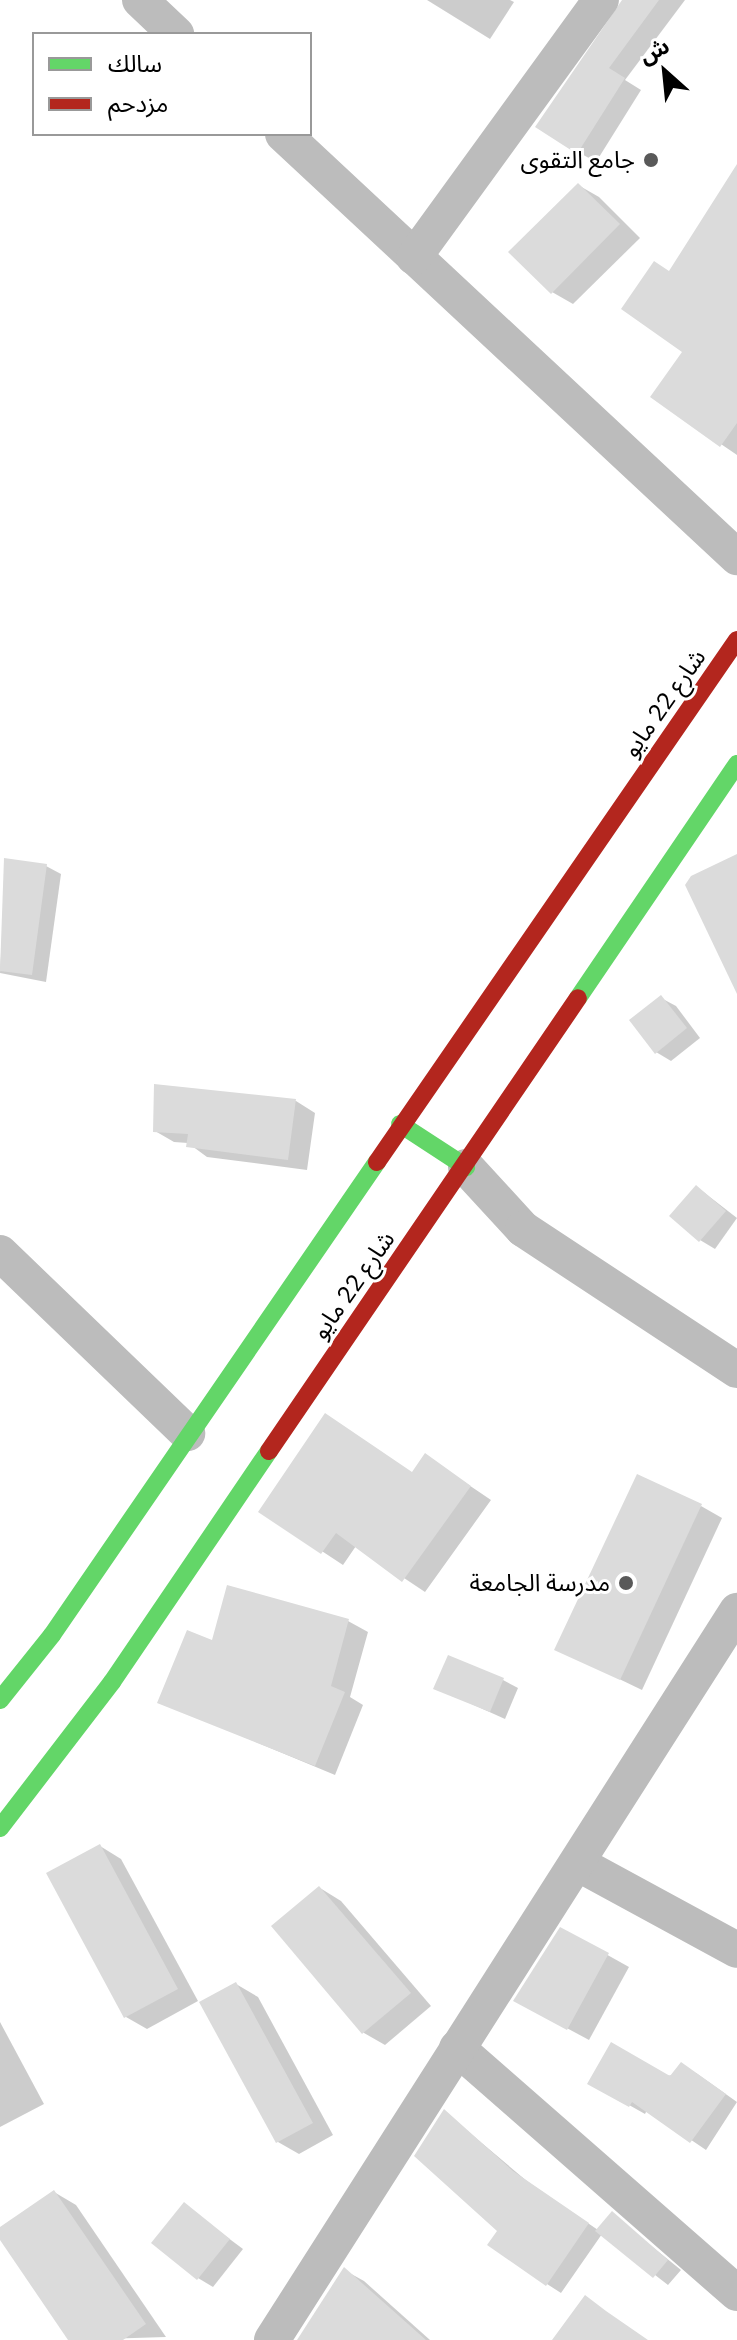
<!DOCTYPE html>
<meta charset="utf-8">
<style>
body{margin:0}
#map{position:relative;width:737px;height:2340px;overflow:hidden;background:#fff;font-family:"IBM Plex Sans","Noto Sans Arabic",sans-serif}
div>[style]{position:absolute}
.shadow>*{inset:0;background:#0003}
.building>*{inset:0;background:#dbdbdb}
.street>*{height:36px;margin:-18px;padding:0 18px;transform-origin:18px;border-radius:18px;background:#bcbcbc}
.fast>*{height:18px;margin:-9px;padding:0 9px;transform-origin:9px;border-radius:9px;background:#63d668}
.jam>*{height:18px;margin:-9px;padding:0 9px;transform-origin:9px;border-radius:9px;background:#b3261e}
.dots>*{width:22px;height:22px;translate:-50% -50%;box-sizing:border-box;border:4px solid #fff;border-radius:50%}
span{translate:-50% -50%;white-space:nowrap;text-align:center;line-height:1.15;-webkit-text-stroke:6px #fff;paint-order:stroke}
.poi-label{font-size:24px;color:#000}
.right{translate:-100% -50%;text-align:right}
.street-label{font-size:24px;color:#000}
.legend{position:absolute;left:32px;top:32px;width:280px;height:104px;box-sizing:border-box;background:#fff;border:2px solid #999;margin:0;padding:10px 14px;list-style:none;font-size:24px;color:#000}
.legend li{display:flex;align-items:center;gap:16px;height:40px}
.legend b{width:40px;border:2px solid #999}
.north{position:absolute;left:625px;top:32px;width:80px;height:80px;-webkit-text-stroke:6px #fff;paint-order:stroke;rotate:333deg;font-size:22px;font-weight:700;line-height:32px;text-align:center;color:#000}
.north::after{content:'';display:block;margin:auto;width:28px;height:36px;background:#000;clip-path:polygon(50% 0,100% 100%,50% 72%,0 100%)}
</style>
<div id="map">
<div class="shadow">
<div style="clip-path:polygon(427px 0,510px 0,514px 2px,490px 39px)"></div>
<div style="clip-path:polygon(623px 0,685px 0,625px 80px,641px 90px,596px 162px,578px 152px)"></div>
<div style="clip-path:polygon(737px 168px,737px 455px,652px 397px,685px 351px,670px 272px)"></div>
<div style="clip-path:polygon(578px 185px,599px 197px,640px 238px,573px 304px,552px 292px)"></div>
<div style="clip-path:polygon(6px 861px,46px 866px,61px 874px,46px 982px,0 973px)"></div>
<div style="clip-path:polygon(661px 998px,676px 1006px,700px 1038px,671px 1061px,656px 1052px)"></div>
<div style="clip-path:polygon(156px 1086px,296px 1101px,315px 1113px,307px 1170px,207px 1157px,188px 1143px,174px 1142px,155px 1131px)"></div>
<div style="clip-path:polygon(697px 1187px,737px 1218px,715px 1249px,700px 1240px)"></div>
<div style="clip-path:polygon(426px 1456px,491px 1500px,425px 1592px,356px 1546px,343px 1565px,261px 1511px,413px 1473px)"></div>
<div style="clip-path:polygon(701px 1506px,722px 1518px,642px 1690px,557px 1649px)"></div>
<div style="clip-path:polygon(348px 1621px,368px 1632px,350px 1697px,363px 1705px,335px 1775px,160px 1702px,213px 1642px)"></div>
<div style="clip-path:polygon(503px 1680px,518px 1688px,505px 1719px,436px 1688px)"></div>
<div style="clip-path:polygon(100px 1846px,121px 1859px,198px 2001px,147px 2029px,126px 2017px,48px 1874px)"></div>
<div style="clip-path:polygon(320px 1888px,341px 1901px,431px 2006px,385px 2045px,364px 2033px,274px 1927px)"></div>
<div style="clip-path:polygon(561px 1929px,629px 1967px,589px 2040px,537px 2012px)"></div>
<div style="clip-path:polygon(236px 1984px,258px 1997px,333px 2135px,299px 2154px,278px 2142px)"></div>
<div style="clip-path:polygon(0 2022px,44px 2104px,0 2127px)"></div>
<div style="clip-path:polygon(696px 2073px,737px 2102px,706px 2150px,647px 2110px,645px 2114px,590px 2083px)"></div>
<div style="clip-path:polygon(445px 2112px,528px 2182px,598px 2230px,612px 2214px,681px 2270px,668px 2285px,602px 2234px,561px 2293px,547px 2284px,500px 2231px)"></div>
<div style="clip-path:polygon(54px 2192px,76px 2205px,166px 2337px,71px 2340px,0 2236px,0 2229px)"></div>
<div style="clip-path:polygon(184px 2205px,243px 2249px,213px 2287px,198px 2278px)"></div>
<div style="clip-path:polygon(344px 2270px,364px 2281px,430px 2340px,299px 2340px)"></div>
</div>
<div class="building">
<div style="clip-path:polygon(622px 0,659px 0,609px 68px,625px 78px,577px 154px,535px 127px)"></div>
<div style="clip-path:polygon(737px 164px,737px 423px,720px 447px,650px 397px,682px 352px,621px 309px,654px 261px,669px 271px)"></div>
<div style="clip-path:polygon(578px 183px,620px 224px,551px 294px,508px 252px)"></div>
<div style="clip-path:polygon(737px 854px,737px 994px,685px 885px,691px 876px)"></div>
<div style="clip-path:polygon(4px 858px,47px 864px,32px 975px,0 971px)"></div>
<div style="clip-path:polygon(661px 995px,687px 1028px,655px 1054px,629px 1020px)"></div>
<div style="clip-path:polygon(154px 1084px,296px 1099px,288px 1160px,186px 1147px,188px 1134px,153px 1132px)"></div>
<div style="clip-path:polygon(696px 1185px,726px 1211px,699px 1242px,669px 1216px)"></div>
<div style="clip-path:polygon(325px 1413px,412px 1472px,425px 1453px,471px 1486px,402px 1582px,336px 1533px,321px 1554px,258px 1512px)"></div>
<div style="clip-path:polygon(637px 1474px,702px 1504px,620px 1680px,554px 1650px)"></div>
<div style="clip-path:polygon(227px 1585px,349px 1619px,331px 1686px,345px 1692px,315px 1766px,157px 1703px,187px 1630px,212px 1640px)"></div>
<div style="clip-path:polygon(448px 1655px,504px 1678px,490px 1712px,433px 1689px)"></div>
<div style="clip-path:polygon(100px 1844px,178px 1989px,124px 2018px,46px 1873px)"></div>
<div style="clip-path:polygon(319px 1886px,411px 1993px,362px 2034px,271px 1926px)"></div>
<div style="clip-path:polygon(560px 1927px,609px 1953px,567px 2030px,513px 2001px)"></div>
<div style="clip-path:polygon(236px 1982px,313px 2123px,276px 2143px,199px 2002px)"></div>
<div style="clip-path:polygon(611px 2042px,670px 2076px,681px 2062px,726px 2094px,690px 2143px,632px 2102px,629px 2107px,587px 2084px)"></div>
<div style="clip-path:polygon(444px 2109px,513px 2171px,589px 2223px,546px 2286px,487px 2245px,497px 2231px,414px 2156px)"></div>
<div style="clip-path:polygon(54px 2190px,146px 2324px,123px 2340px,68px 2340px,0 2240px,0 2227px)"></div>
<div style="clip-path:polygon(184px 2202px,230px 2239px,197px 2280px,151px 2243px)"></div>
<div style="clip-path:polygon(612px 2211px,668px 2260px,653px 2278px,595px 2231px)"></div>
<div style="clip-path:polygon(344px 2267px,426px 2340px,297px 2340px)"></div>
<div style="clip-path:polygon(585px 2295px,606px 2311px,648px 2340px,552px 2340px)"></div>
</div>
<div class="street">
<div style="left:140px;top:0;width:50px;rotate:43.4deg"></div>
<div style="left:283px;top:134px;width:621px;rotate:42.98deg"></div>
<div style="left:414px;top:257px;width:318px;rotate:-54deg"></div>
<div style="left:466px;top:1167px;width:84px;rotate:47.4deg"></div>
<div style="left:523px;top:1229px;width:256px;rotate:33.4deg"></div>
<div style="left:0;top:1253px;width:260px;rotate:43.9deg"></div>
<div style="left:577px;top:1863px;width:182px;rotate:28.5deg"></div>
<div style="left:457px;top:2048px;width:372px;rotate:41.2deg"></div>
<div style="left:272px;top:2340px;width:865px;rotate:-57.47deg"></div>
</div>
<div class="fast">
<div style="left:578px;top:998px;width:283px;rotate:-55.8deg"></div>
<div style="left:400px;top:1124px;width:79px;rotate:33.1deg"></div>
<div style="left:0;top:1700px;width:83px;rotate:-51.3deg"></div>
<div style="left:52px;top:1635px;width:574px;rotate:-55.51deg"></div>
<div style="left:0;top:1828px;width:184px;rotate:-52.5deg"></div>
<div style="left:112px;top:1682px;width:279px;rotate:-55.8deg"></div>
</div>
<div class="jam">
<div style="left:377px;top:1162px;width:634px;rotate:-55.41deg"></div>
<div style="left:269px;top:1451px;width:548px;rotate:-55.7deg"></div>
</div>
<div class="dots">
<div style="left:651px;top:160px;background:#595959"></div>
<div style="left:626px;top:1583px;background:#595959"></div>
</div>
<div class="poi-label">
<span class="right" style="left:635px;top:160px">جامع التقوى</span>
<span class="right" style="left:610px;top:1583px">مدرسة الجامعة</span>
</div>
<div class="street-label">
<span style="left:664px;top:703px;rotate:-55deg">شارع 22 مايو</span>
<span style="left:353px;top:1285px;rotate:-55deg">شارع 22 مايو</span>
</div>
<ul class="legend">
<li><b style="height:10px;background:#63d668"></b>سالك</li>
<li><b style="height:10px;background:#b3261e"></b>مزدحم</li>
</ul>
<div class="north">ش</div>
</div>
